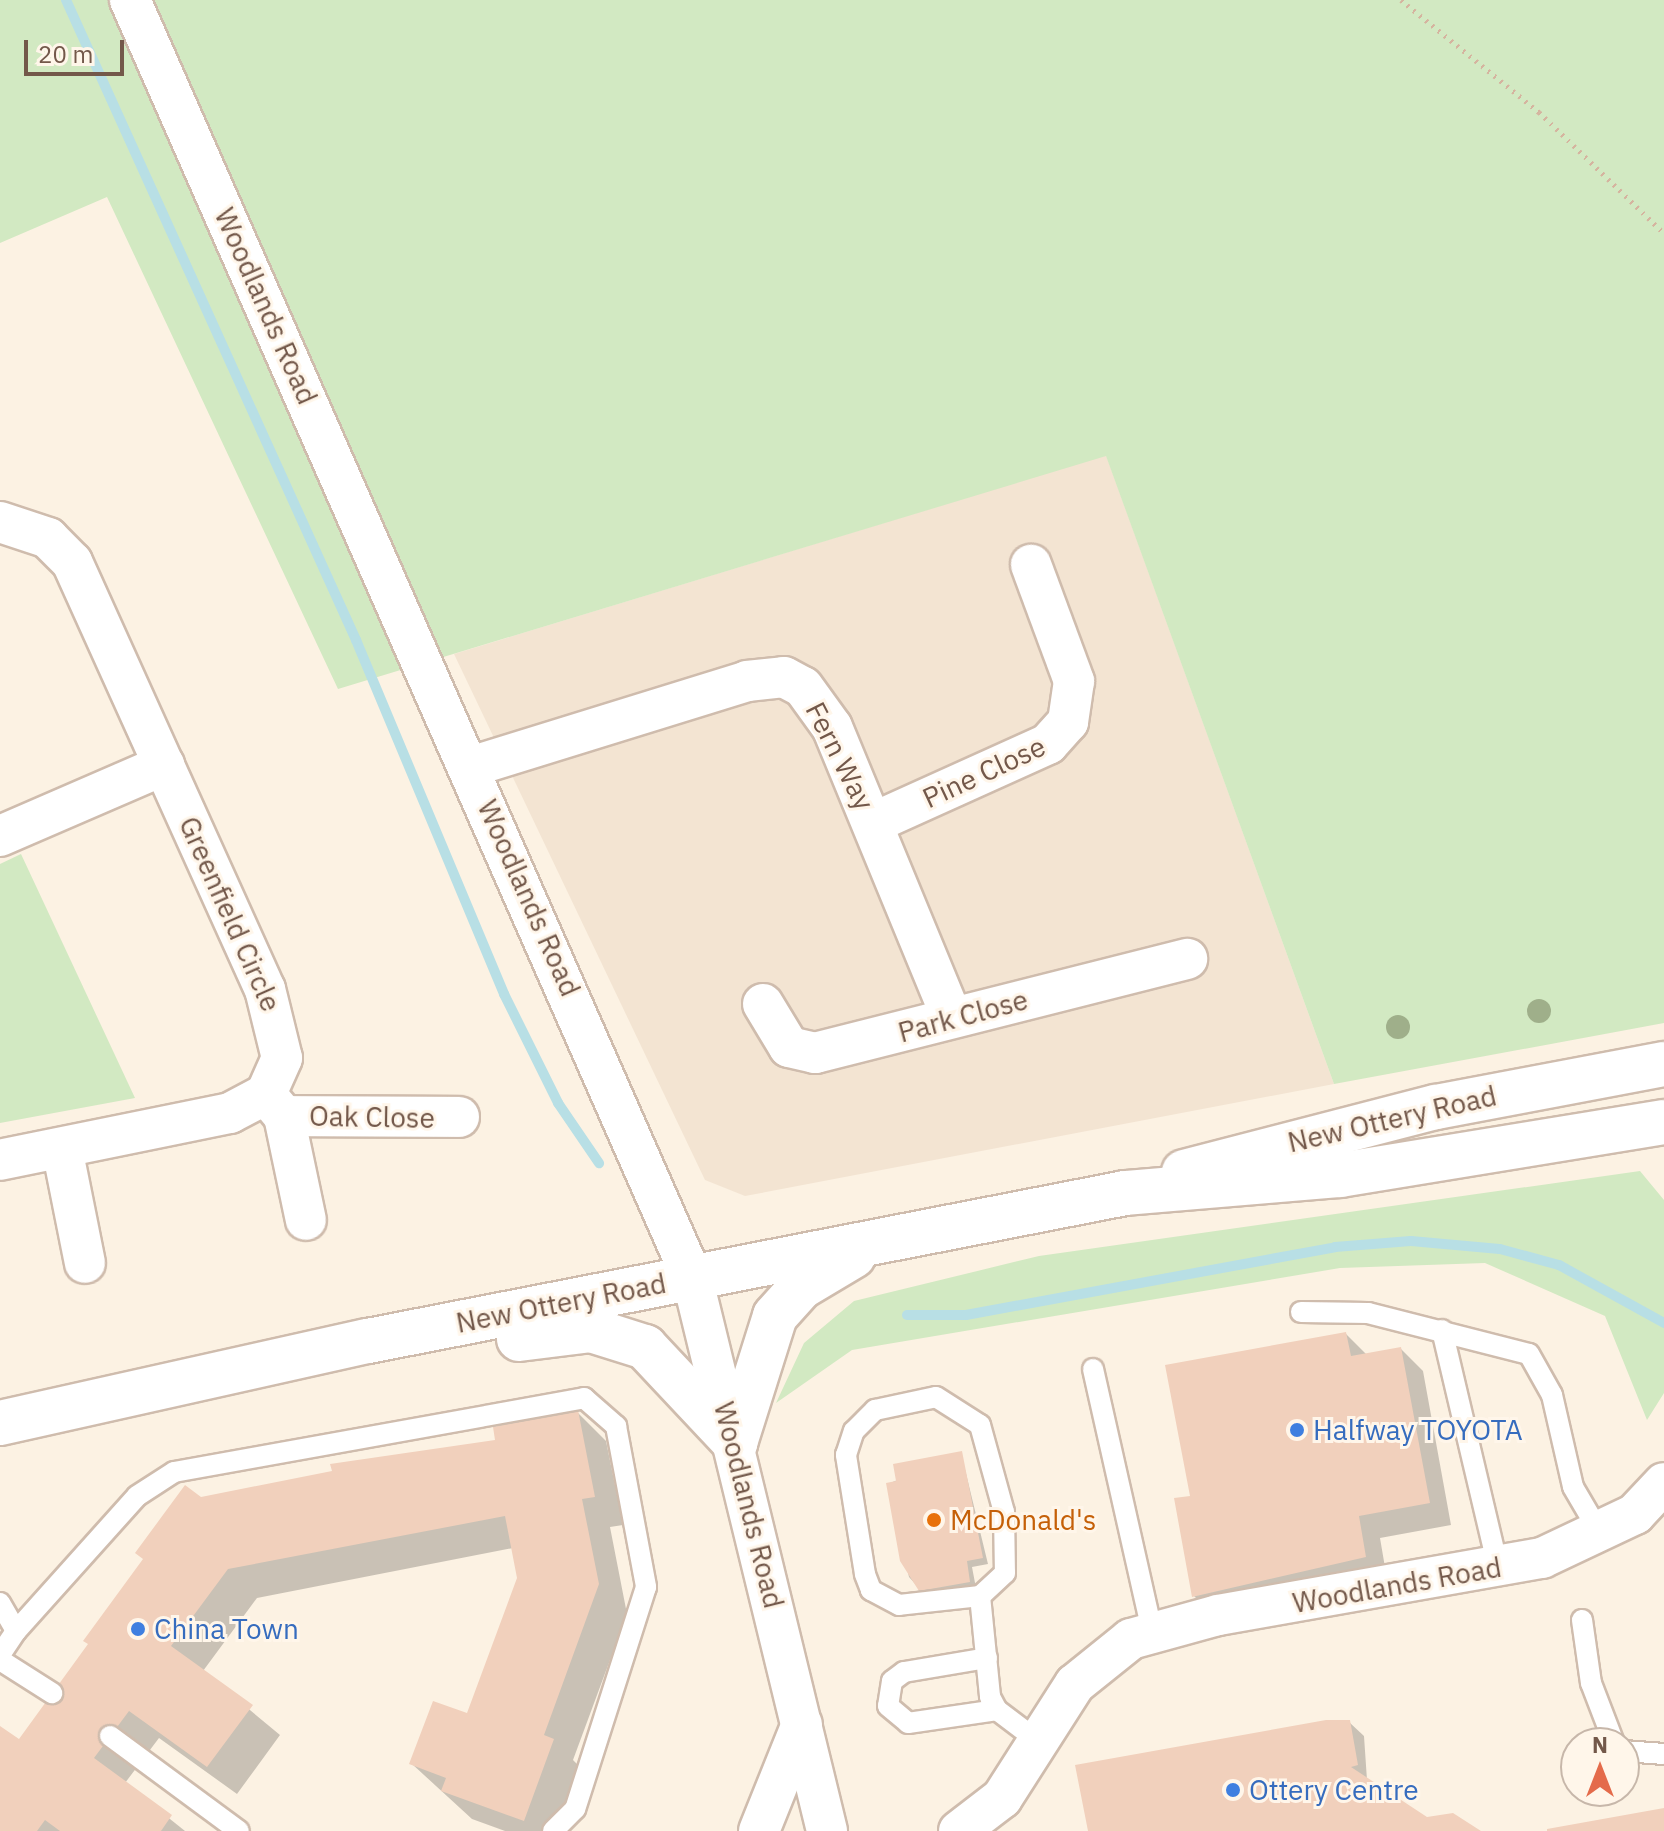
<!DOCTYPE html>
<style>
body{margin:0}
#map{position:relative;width:1664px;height:1831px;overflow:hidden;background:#fcf2e3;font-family:"IBM Plex Sans",sans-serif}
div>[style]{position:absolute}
.residential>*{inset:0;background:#f3e4d2}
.green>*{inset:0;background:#d2e9c2}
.shadow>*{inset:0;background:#0003}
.stream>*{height:10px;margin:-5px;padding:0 5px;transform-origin:5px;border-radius:5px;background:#b8dfe5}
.building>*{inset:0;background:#f1d0bc}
.path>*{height:5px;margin-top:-2.5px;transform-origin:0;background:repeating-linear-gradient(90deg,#d5b49f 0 2px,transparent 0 8px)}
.roads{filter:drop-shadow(2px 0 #cfbcad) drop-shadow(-2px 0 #cfbcad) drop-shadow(0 2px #cfbcad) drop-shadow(0 -2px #cfbcad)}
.lane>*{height:20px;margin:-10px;padding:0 10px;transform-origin:10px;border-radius:10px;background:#fff}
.street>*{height:40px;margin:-20px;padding:0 20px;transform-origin:20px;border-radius:20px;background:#fff}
.secondary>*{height:44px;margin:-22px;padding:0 22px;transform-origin:22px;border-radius:22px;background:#fff}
.trees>*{width:24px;height:24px;margin:-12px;border-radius:50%;background:#9faf8a}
.dots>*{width:22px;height:22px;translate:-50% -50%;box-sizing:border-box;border:4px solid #fff6ea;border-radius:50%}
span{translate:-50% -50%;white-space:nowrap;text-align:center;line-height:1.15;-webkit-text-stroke:6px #fff6ea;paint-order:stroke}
.street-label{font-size:28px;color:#73584a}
.shop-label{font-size:28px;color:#366cbe}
.left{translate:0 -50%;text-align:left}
.food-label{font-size:28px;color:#c56008}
.north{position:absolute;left:1560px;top:1727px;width:80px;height:80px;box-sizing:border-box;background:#fff6ea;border:2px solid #c7b7aa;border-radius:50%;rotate:0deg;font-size:22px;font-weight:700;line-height:32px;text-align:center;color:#73584a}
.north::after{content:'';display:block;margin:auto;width:28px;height:36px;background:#e46b4b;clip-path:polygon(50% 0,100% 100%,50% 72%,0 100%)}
.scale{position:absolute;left:24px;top:40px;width:100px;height:36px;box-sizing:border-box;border:4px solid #73584a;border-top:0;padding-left:10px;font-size:24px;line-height:28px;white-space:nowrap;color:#73584a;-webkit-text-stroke:6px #fff6ea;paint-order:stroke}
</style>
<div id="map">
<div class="residential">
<div style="clip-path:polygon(1106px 455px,1334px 1084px,745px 1196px,705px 1180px,454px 654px)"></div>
</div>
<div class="green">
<div style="clip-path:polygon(0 0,1664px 0,1664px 1023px,1334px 1084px,1106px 456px,338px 689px,107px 197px,0 243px)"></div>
<div style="clip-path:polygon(21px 854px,135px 1098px,0 1123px,0 864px)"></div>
<div style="clip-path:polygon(1640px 1171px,1664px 1200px,1664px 1393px,1647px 1420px,1605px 1316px,1485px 1263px,1340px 1268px,852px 1350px,776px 1403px,804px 1343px,854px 1301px,1039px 1256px)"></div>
</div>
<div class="shadow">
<div style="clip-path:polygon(1346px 1334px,1367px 1355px,1401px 1349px,1423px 1371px,1451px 1525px,1380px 1538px,1387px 1579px,1216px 1618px,1194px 1596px,1192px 1497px)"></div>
<div style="clip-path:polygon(578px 1413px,606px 1441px,623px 1525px,610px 1527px,627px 1614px,573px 1760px,582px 1769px,559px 1831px,505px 1831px,472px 1819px,412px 1764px,468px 1715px,519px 1578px,513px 1548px,257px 1598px,203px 1671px,280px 1735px,237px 1794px,159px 1738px,125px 1783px,185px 1831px,0 1831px,0 1728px,19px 1742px,201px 1499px,498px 1441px)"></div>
<div style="clip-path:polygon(961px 1453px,988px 1564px,972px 1567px,976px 1588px,927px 1597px,909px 1577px,888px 1484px)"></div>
<div style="clip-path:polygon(1349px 1722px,1364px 1736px,1367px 1780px,1426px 1819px,1477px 1831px,1090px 1831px)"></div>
</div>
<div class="stream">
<div style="left:66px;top:0;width:703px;rotate:65.62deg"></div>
<div style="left:356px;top:640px;width:384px;rotate:67.3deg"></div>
<div style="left:504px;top:994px;width:122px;rotate:63.6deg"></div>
<div style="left:558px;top:1103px;width:73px;rotate:55.7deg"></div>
<div style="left:907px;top:1315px;width:59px"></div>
<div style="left:966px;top:1315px;width:375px;rotate:-10.4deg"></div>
<div style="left:1335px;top:1247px;width:76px;rotate:-4.5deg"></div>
<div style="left:1411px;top:1241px;width:89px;rotate:5.1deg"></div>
<div style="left:1500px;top:1249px;width:61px;rotate:15.2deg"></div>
<div style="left:1559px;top:1265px;width:120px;rotate:28.9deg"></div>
</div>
<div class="building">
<div style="clip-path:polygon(1346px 1332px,1351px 1356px,1401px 1347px,1430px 1503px,1359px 1516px,1366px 1557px,1192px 1597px,1174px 1498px,1190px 1496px,1165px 1365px)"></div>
<div style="clip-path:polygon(578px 1410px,595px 1497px,582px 1499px,599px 1584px,544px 1735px,554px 1739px,524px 1821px,441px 1791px,446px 1778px,409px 1764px,433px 1701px,467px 1713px,517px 1578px,505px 1516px,228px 1569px,171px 1646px,253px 1705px,207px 1767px,129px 1711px,94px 1758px,172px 1815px,161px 1831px,60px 1831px,45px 1820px,37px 1831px,0 1831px,0 1726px,19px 1739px,88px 1644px,83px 1641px,143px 1559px,135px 1553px,185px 1485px,201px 1497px,332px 1471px,330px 1464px,495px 1440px,493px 1427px)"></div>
<div style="clip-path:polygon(962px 1451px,983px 1558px,967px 1561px,970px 1582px,919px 1591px,900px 1561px,886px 1483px,896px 1481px,893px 1464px)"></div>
<div style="clip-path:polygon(1326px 1720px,1350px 1720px,1358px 1765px,1351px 1767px,1427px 1817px,1453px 1813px,1481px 1831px,1088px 1831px,1075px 1765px)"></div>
<div style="clip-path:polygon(1664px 1808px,1664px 1831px,1547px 1831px,1547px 1829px)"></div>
</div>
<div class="path">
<div style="left:1401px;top:0;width:178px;rotate:39.1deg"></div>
<div style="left:1539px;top:112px;width:174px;rotate:44.1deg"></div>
</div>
<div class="roads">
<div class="lane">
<div style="left:1301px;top:1312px;width:67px;rotate:0.9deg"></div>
<div style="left:1368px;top:1313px;width:166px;rotate:14.3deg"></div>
<div style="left:1529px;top:1354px;width:47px;rotate:60.7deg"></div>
<div style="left:1552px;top:1395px;width:94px;rotate:77.1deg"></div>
<div style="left:1573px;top:1487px;width:53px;rotate:59.6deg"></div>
<div style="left:1442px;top:1330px;width:243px;rotate:76.7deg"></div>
<div style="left:1093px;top:1369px;width:268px;rotate:77.3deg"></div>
<div style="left:936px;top:1397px;width:52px;rotate:32.5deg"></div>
<div style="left:980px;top:1425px;width:90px;rotate:74.6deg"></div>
<div style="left:1004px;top:1512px;width:61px;rotate:89.1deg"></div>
<div style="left:1005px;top:1573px;width:34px;rotate:137deg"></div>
<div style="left:980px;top:1596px;width:81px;rotate:173.7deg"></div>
<div style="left:899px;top:1605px;width:32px;rotate:-152deg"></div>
<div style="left:871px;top:1590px;width:17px;rotate:-111deg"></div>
<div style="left:865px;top:1574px;width:121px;rotate:-99.1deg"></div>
<div style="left:846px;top:1455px;width:25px;rotate:-72deg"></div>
<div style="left:854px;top:1431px;width:30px;rotate:-45deg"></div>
<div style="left:875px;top:1410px;width:62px;rotate:-12deg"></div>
<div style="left:980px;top:1596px;width:101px;rotate:84.3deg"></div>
<div style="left:990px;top:1697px;width:15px;rotate:62deg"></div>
<div style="left:997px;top:1710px;width:51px;rotate:37.1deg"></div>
<div style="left:0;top:1603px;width:32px;rotate:60deg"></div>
<div style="left:16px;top:1631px;width:29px;rotate:124deg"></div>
<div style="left:1582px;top:1620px;width:64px;rotate:81.9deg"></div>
<div style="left:1591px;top:1683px;width:64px;rotate:69deg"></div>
<div style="left:16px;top:1631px;width:181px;rotate:-48.1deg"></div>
<div style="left:137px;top:1496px;width:44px;rotate:-33deg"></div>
<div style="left:174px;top:1472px;width:417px;rotate:-10.2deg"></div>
<div style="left:584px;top:1398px;width:43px;rotate:41.2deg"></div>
<div style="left:616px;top:1426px;width:164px;rotate:79.4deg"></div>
<div style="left:646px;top:1587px;width:233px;rotate:107.7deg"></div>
<div style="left:575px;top:1809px;width:31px;rotate:135deg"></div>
<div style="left:987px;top:1658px;width:84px;rotate:170.4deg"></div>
<div style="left:904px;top:1672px;width:15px;rotate:143deg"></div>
<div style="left:892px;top:1681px;width:25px;rotate:99deg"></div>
<div style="left:888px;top:1706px;width:26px;rotate:40deg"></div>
<div style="left:908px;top:1723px;width:90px;rotate:-8.3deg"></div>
<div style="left:0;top:1660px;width:62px;rotate:32.4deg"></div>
<div style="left:110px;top:1736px;width:160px;rotate:36.4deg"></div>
<div style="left:1624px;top:1751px;width:40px;rotate:4.3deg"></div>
</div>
<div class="street">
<div style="left:130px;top:0;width:1395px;rotate:66.25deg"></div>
<div style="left:692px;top:1277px;width:570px;rotate:76.3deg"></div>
<div style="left:0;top:522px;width:51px;rotate:18.4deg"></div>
<div style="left:48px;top:538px;width:34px;rotate:45deg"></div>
<div style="left:72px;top:562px;width:469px;rotate:65.7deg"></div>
<div style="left:265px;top:989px;width:71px;rotate:76.2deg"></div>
<div style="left:282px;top:1058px;width:39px;rotate:114deg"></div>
<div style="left:266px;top:1094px;width:41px;rotate:152.2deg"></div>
<div style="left:230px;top:1113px;width:235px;rotate:168.5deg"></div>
<div style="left:470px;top:767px;width:290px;rotate:-17.2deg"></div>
<div style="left:747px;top:681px;width:37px;rotate:-6deg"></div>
<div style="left:784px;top:677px;width:21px;rotate:28deg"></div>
<div style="left:803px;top:687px;width:49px;rotate:54.1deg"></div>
<div style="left:832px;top:727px;width:313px;rotate:67.6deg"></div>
<div style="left:873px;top:823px;width:192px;rotate:-24.3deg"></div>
<div style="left:1048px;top:744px;width:30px;rotate:-48deg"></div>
<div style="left:1068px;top:722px;width:41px;rotate:-81.7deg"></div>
<div style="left:1074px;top:681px;width:124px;rotate:-110.3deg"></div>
<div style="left:0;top:836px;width:179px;rotate:-23.4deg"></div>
<div style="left:763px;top:1004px;width:50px;rotate:58.8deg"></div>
<div style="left:789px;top:1047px;width:27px;rotate:13deg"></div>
<div style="left:815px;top:1053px;width:384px;rotate:-14.2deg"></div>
<div style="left:268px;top:1097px;width:25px;rotate:50deg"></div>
<div style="left:284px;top:1116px;width:106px;rotate:78.1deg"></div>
<div style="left:284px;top:1116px;width:175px;rotate:0.3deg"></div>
<div style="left:62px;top:1148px;width:117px;rotate:78.7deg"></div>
<div style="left:759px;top:1831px;width:115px;rotate:-68.1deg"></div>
<div style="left:959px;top:1831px;width:54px;rotate:-37.5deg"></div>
<div style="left:1002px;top:1798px;width:135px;rotate:-57.4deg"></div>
<div style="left:1075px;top:1684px;width:72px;rotate:-38.8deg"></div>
<div style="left:1131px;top:1639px;width:90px;rotate:-15.4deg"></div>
<div style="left:1218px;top:1615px;width:329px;rotate:-10deg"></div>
<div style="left:1542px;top:1558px;width:103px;rotate:-25.3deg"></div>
<div style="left:1635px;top:1514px;width:42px;rotate:-46.9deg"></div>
</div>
<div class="secondary">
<div style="left:1184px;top:1172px;width:260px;rotate:-14.5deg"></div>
<div style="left:1436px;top:1107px;width:232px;rotate:-10.7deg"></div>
<div style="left:519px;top:1339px;width:73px;rotate:-7.1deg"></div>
<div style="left:591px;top:1330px;width:57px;rotate:17.5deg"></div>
<div style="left:645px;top:1347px;width:132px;rotate:46.8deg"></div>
<div style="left:0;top:1423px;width:377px;rotate:-12.6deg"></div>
<div style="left:368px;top:1341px;width:771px;rotate:-11.06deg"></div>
<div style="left:1125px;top:1193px;width:216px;rotate:-4.8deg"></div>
<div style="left:1340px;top:1175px;width:328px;rotate:-9.3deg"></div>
<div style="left:735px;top:1443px;width:133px;rotate:-72.5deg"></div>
<div style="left:775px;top:1316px;width:39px;rotate:-48deg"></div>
<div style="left:801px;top:1287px;width:61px;rotate:-30.8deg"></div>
</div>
</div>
<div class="trees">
<div style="left:1539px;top:1011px"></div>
<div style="left:1398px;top:1027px"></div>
</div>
<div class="dots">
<div style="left:1297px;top:1430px;background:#3f7fe0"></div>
<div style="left:934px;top:1520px;background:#e8710a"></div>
<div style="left:138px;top:1629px;background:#3f7fe0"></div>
<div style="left:1233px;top:1790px;background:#3f7fe0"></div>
</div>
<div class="street-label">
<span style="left:266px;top:306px;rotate:66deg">Woodlands Road</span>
<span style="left:840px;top:756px;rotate:63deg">Fern Way</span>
<span style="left:984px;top:772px;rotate:-25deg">Pine Close</span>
<span style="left:529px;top:898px;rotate:66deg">Woodlands Road</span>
<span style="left:230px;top:914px;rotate:66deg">Greenfield Circle</span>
<span style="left:963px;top:1016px;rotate:-15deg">Park Close</span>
<span style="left:372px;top:1117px;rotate:1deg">Oak Close</span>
<span style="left:1392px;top:1119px;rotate:-13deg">New Ottery Road</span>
<span style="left:561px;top:1303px;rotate:-11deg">New Ottery Road</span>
<span style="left:749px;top:1505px;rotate:76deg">Woodlands Road</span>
<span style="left:1397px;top:1585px;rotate:-10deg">Woodlands Road</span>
</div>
<div class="shop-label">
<span class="left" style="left:1313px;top:1430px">Halfway TOYOTA</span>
<span class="left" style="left:154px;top:1629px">China Town</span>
<span class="left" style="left:1249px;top:1790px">Ottery Centre</span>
</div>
<div class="food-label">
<span class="left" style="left:950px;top:1520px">McDonald's</span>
</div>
<div class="north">N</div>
<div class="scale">20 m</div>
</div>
